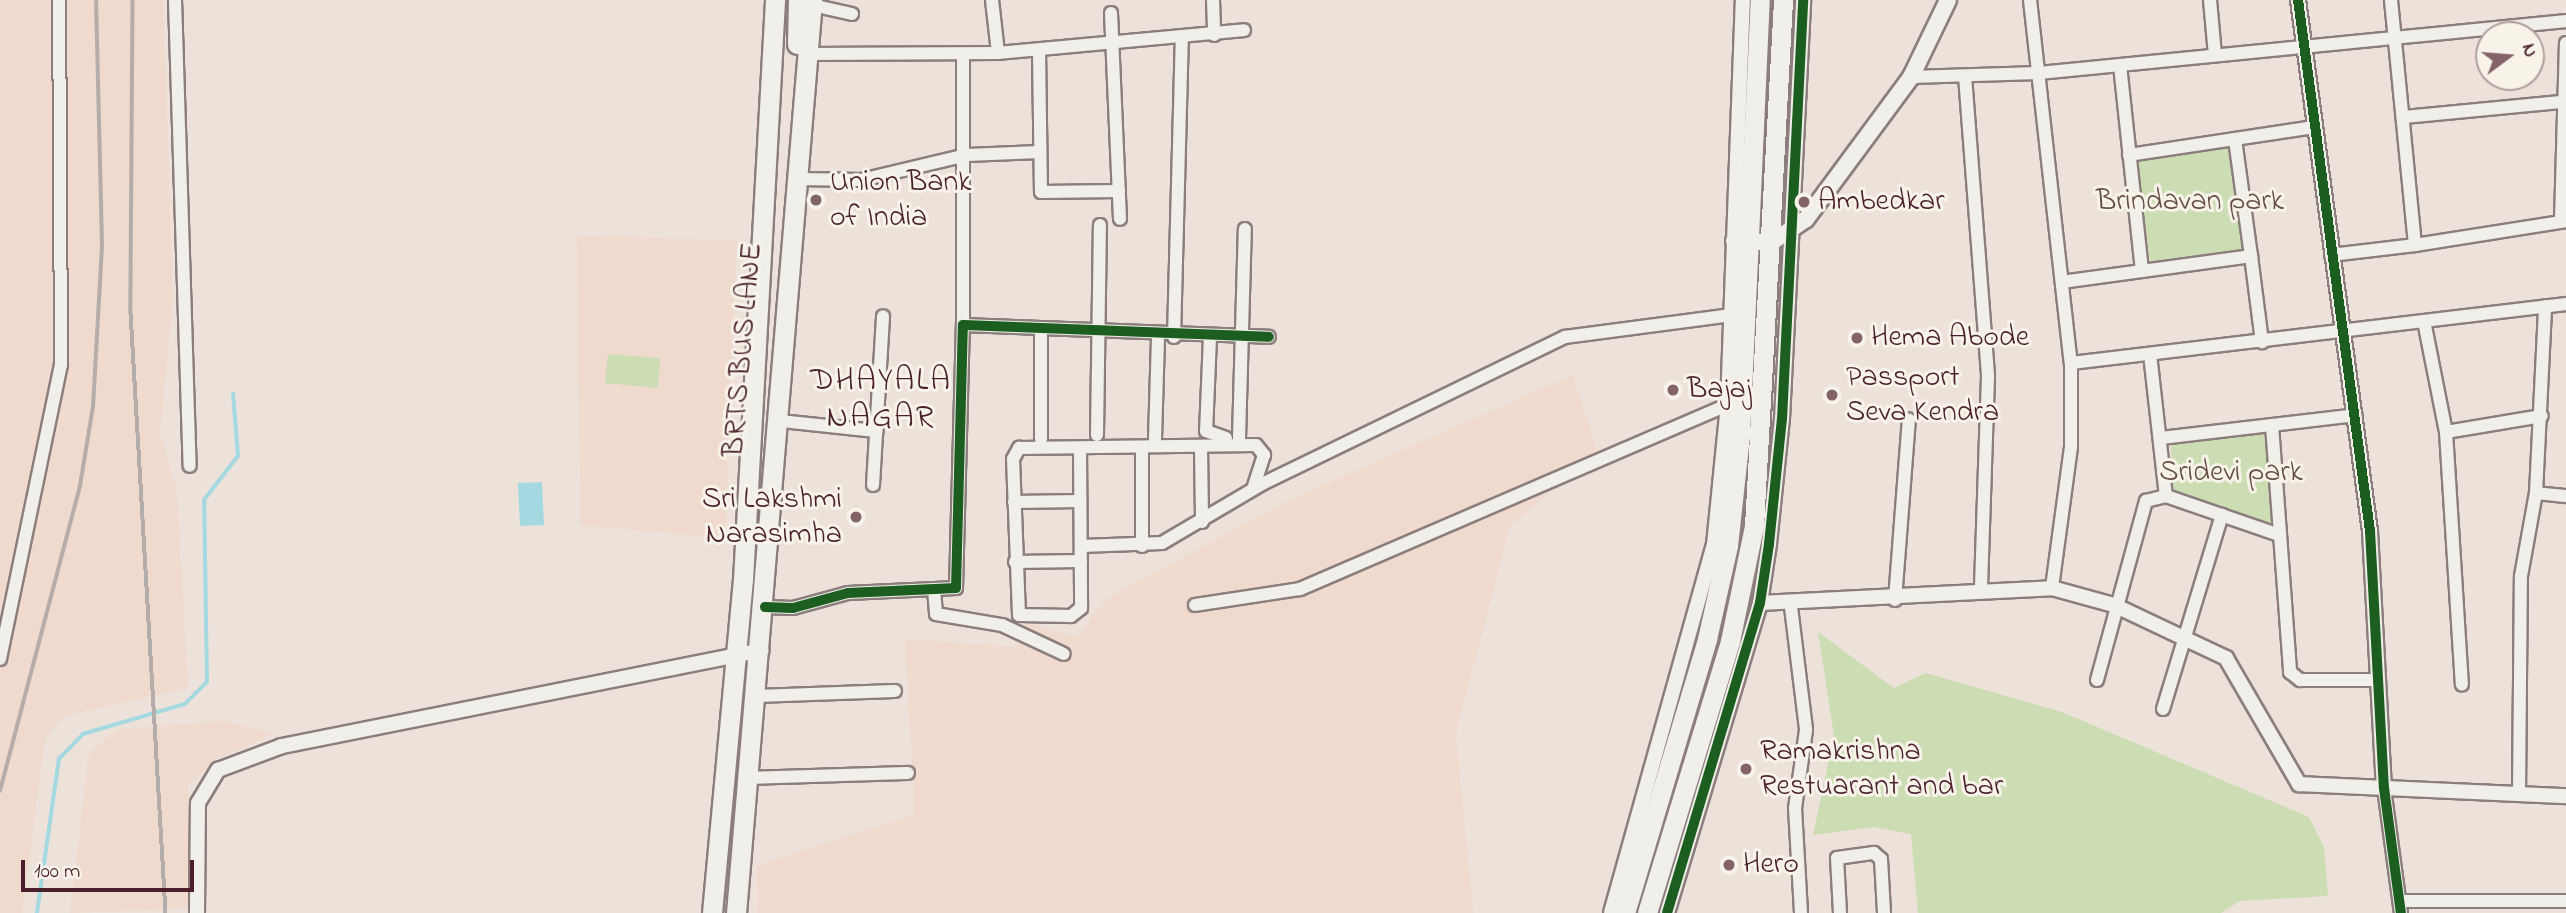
<!DOCTYPE html>
<style>
body{margin:0}
#map{position:relative;width:2566px;height:913px;overflow:hidden;background:#ece2da;font-family:"Indie Flower",sans-serif}
div>[style]{position:absolute}
.built>*{inset:0;background:#efdacd}
.green>*{inset:0;background:#ccdcb3}
.water>*{inset:0;background:#a5d9e1}
.stream>*{height:3.5px;margin:-1.75px;padding:0 1.75px;transform-origin:1.75px;border-radius:1.75px;background:#a5d9e1}
.roads{filter:drop-shadow(2px 0 #8b7e7d) drop-shadow(-2px 0 #8b7e7d) drop-shadow(0 2px #8b7e7d) drop-shadow(0 -2px #8b7e7d)}
.minor>*{height:12px;margin:-6px;padding:0 6px;transform-origin:6px;border-radius:6px;background:#f1efea}
.tertiary>*{height:14px;margin:-7px;padding:0 7px;transform-origin:7px;border-radius:7px;background:#f1efea}
.secondary>*{height:16px;margin:-8px;padding:0 8px;transform-origin:8px;border-radius:8px;background:#f1efea}
.primary>*{height:19px;margin:-9.5px;padding:0 9.5px;transform-origin:9.5px;border-radius:9.5px;background:#f1efea}
.rail>*{height:3.5px;margin:-1.75px;padding:0 1.75px;transform-origin:1.75px;border-radius:1.75px;background:#b5adab}
.cycleway>*{height:10px;margin:-5px;padding:0 5px;transform-origin:5px;border-radius:5px;background:#1b5e20}
.dots>*{width:19px;height:19px;translate:-50% -50%;box-sizing:border-box;border:4px solid #f7f3e8;border-radius:50%}
span{translate:-50% -50%;white-space:nowrap;text-align:center;line-height:1.15;-webkit-text-stroke:6px #f7f3e8;paint-order:stroke}
.poi-label{font-size:30px;color:#4a1f2b}
.left{translate:0 -50%;text-align:left}
.right{translate:-100% -50%;text-align:right}
.park-label{font-size:30px;color:#644d45}
.street-label{font-size:30px;color:#4a1f2b}
.neighbourhood-label{font-size:32px;color:#4a1f2b;letter-spacing:2px}
.north{position:absolute;left:2475px;top:21px;width:70px;height:70px;box-sizing:border-box;background:#f7f3e8;border:2px solid #b29e9c;border-radius:50%;rotate:74deg;font-size:19px;font-weight:700;line-height:28px;text-align:center;color:#4a1f2b}
.north::after{content:'';display:block;margin:auto;width:24px;height:32px;background:#836368;clip-path:polygon(50% 0,100% 100%,50% 72%,0 100%)}
.scale{position:absolute;left:21px;top:860px;width:173px;height:32px;box-sizing:border-box;border:4px solid #4a1f2b;border-top:0;padding-left:9px;font-size:21px;line-height:24px;white-space:nowrap;color:#4a1f2b;-webkit-text-stroke:5px #f7f3e8;paint-order:stroke}
</style>
<div id="map">
<div class="built">
<div style="clip-path:polygon(0 0,163px 0,173px 298px,160px 434px,177px 491px,188px 688px,64px 716px,45px 739px,22px 913px,0 913px)"></div>
<div style="clip-path:polygon(577px 236px,737px 240px,725px 538px,580px 525px)"></div>
<div style="clip-path:polygon(1573px 375px,1597px 452px,1510px 526px,1456px 733px,1473px 913px,758px 913px,757px 866px,915px 814px,905px 639px,1016px 647px,1027px 623px,1076px 637px,1108px 598px,1287px 501px)"></div>
<div style="clip-path:polygon(224px 721px,274px 733px,214px 760px,188px 786px,195px 908px,70px 913px,89px 753px,118px 729px)"></div>
</div>
<div class="green">
<div style="clip-path:polygon(2231px 143px,2245px 249px,2150px 262px,2136px 155px)"></div>
<div style="clip-path:polygon(608px 354px,660px 358px,658px 388px,605px 383px)"></div>
<div style="clip-path:polygon(2267px 430px,2275px 525px,2172px 494px,2171px 442px)"></div>
<div style="clip-path:polygon(1818px 632px,1894px 688px,1926px 673px,2062px 712px,2309px 817px,2324px 847px,2328px 896px,2240px 901px,2221px 913px,1918px 913px,1911px 834px,1873px 827px,1813px 835px,1834px 736px)"></div>
</div>
<div class="water">
<div style="clip-path:polygon(542px 482px,544px 525px,520px 526px,518px 483px)"></div>
</div>
<div class="stream">
<div style="left:37px;top:913px;width:156px;rotate:-81.9deg"></div>
<div style="left:59px;top:759px;width:35px;rotate:-46deg"></div>
<div style="left:83px;top:734px;width:106px;rotate:-16.4deg"></div>
<div style="left:185px;top:704px;width:31px;rotate:-45deg"></div>
<div style="left:207px;top:682px;width:182px;rotate:-90.9deg"></div>
<div style="left:204px;top:500px;width:56px;rotate:-52.3deg"></div>
<div style="left:238px;top:456px;width:62px;rotate:-94.6deg"></div>
</div>
<div class="roads">
<div class="minor">
<div style="left:175px;top:0;width:466px;rotate:88.2deg"></div>
<div style="left:992px;top:0;width:53px;rotate:83.5deg"></div>
<div style="left:1213px;top:0;width:35px;rotate:88deg"></div>
<div style="left:2030px;top:0;width:365px;rotate:83.6deg"></div>
<div style="left:2071px;top:363px;width:84px;rotate:90deg"></div>
<div style="left:2071px;top:447px;width:142px;rotate:97.7deg"></div>
<div style="left:2210px;top:0;width:55px;rotate:84.8deg"></div>
<div style="left:812px;top:5px;width:41px;rotate:12.7deg"></div>
<div style="left:1111px;top:13px;width:206px;rotate:87.5deg"></div>
<div style="left:1039px;top:50px;width:142px;rotate:89.2deg"></div>
<div style="left:1041px;top:192px;width:78px;rotate:-0.7deg"></div>
<div style="left:809px;top:54px;width:189px;rotate:-0.3deg"></div>
<div style="left:998px;top:53px;width:247px;rotate:-5.3deg"></div>
<div style="left:963px;top:54px;width:271px;rotate:90deg"></div>
<div style="left:2120px;top:65px;width:206px;rotate:83.9deg"></div>
<div style="left:1965px;top:76px;width:301px;rotate:85.6deg"></div>
<div style="left:1988px;top:376px;width:213px;rotate:91.9deg"></div>
<div style="left:1911px;top:77px;width:128px;rotate:-1.8deg"></div>
<div style="left:2039px;top:73px;width:530px;rotate:-5.64deg"></div>
<div style="left:2405px;top:117px;width:158px;rotate:-5.5deg"></div>
<div style="left:2129px;top:155px;width:188px;rotate:-8.6deg"></div>
<div style="left:799px;top:179px;width:62px;rotate:0.9deg"></div>
<div style="left:861px;top:180px;width:109px;rotate:-13.3deg"></div>
<div style="left:967px;top:155px;width:72px;rotate:-2.4deg"></div>
<div style="left:2561px;top:221px;width:178px;rotate:-88.4deg"></div>
<div style="left:2415px;top:245px;width:153px;rotate:-9deg"></div>
<div style="left:2331px;top:255px;width:85px;rotate:-6.8deg"></div>
<div style="left:2415px;top:245px;width:246px;rotate:-95.6deg"></div>
<div style="left:2251px;top:256px;width:87px;rotate:82.7deg"></div>
<div style="left:2062px;top:282px;width:191px;rotate:-7.8deg"></div>
<div style="left:2251px;top:256px;width:118px;rotate:-97.8deg"></div>
<div style="left:2424px;top:321px;width:113px;rotate:78.8deg"></div>
<div style="left:2446px;top:432px;width:253px;rotate:86.4deg"></div>
<div style="left:1174px;top:337px;width:299px;rotate:-88.5deg"></div>
<div style="left:1210px;top:337px;width:94px;rotate:92.4deg"></div>
<div style="left:1206px;top:431px;width:21px;rotate:19deg"></div>
<div style="left:2150px;top:354px;width:143px;rotate:83.6deg"></div>
<div style="left:2166px;top:496px;width:120px;rotate:19deg"></div>
<div style="left:2071px;top:363px;width:499px;rotate:-6.8deg"></div>
<div style="left:781px;top:421px;width:96px;rotate:6deg"></div>
<div style="left:2272px;top:425px;width:248px;rotate:85.8deg"></div>
<div style="left:2290px;top:672px;width:13px;rotate:39deg"></div>
<div style="left:2300px;top:680px;width:78px"></div>
<div style="left:2446px;top:432px;width:97px;rotate:-9.5deg"></div>
<div style="left:1097px;top:435px;width:210px;rotate:-89.2deg"></div>
<div style="left:1239px;top:438px;width:209px;rotate:-88.4deg"></div>
<div style="left:2161px;top:438px;width:196px;rotate:-6.7deg"></div>
<div style="left:1041px;top:439px;width:109px;rotate:-90deg"></div>
<div style="left:1155px;top:439px;width:102px;rotate:-88.3deg"></div>
<div style="left:1142px;top:447px;width:99px;rotate:90deg"></div>
<div style="left:1201px;top:447px;width:75px;rotate:89.2deg"></div>
<div style="left:1080px;top:448px;width:160px;rotate:89.6deg"></div>
<div style="left:1081px;top:608px;width:13px;rotate:141deg"></div>
<div style="left:1071px;top:616px;width:52px;rotate:-178.9deg"></div>
<div style="left:1019px;top:615px;width:156px;rotate:-92.2deg"></div>
<div style="left:1013px;top:459px;width:13px;rotate:-61deg"></div>
<div style="left:1019px;top:448px;width:237px;rotate:-0.7deg"></div>
<div style="left:1256px;top:445px;width:13px;rotate:51deg"></div>
<div style="left:1264px;top:455px;width:36px;rotate:108deg"></div>
<div style="left:873px;top:485px;width:169px;rotate:-86.6deg"></div>
<div style="left:2536px;top:493px;width:30px;rotate:6deg"></div>
<div style="left:1014px;top:502px;width:66px;rotate:-0.9deg"></div>
<div style="left:1081px;top:546px;width:81px;rotate:-2.1deg"></div>
<div style="left:1162px;top:543px;width:118px;rotate:-30.5deg"></div>
<div style="left:1264px;top:483px;width:335px;rotate:-25.9deg"></div>
<div style="left:1565px;top:337px;width:168px;rotate:-7.5deg"></div>
<div style="left:1015px;top:562px;width:66px;rotate:-0.9deg"></div>
<div style="left:934px;top:590px;width:24px;rotate:85deg"></div>
<div style="left:936px;top:614px;width:67px;rotate:9.5deg"></div>
<div style="left:1002px;top:625px;width:68px;rotate:25.1deg"></div>
<div style="left:1895px;top:600px;width:181px;rotate:-85.6deg"></div>
<div style="left:1195px;top:605px;width:106px;rotate:-8.7deg"></div>
<div style="left:1300px;top:589px;width:466px;rotate:-23.3deg"></div>
<div style="left:765px;top:607px;width:28px;rotate:2deg"></div>
<div style="left:793px;top:608px;width:57px;rotate:-15.3deg"></div>
<div style="left:848px;top:593px;width:108px;rotate:-2.7deg"></div>
<div style="left:956px;top:588px;width:263px;rotate:-88.5deg"></div>
<div style="left:963px;top:325px;width:306px;rotate:2.2deg"></div>
<div style="left:1791px;top:607px;width:124px;rotate:83deg"></div>
<div style="left:1806px;top:730px;width:79px;rotate:98deg"></div>
<div style="left:1795px;top:808px;width:105px;rotate:86.7deg"></div>
<div style="left:0;top:659px;width:300px;rotate:-78.3deg"></div>
<div style="left:61px;top:365px;width:365px;rotate:-90.3deg"></div>
<div style="left:2097px;top:680px;width:186px;rotate:-74.7deg"></div>
<div style="left:2146px;top:501px;width:21px;rotate:-14deg"></div>
<div style="left:756px;top:696px;width:139px;rotate:-2.1deg"></div>
<div style="left:2163px;top:709px;width:203px;rotate:-73.1deg"></div>
<div style="left:745px;top:778px;width:163px;rotate:-1.8deg"></div>
<div style="left:2384px;top:788px;width:126px;rotate:82.3deg"></div>
<div style="left:2519px;top:795px;width:219px;rotate:-89.5deg"></div>
<div style="left:2521px;top:576px;width:84px;rotate:-79.8deg"></div>
<div style="left:2536px;top:493px;width:187px;rotate:-87.2deg"></div>
<div style="left:2400px;top:901px;width:166px"></div>
<div style="left:1840px;top:913px;width:55px;rotate:-93.1deg"></div>
<div style="left:1837px;top:858px;width:37px;rotate:-8deg"></div>
<div style="left:1874px;top:853px;width:9px;rotate:41deg"></div>
<div style="left:1881px;top:859px;width:54px;rotate:86.8deg"></div>
</div>
<div class="tertiary">
<div style="left:2298px;top:0;width:536px;rotate:82.28deg"></div>
<div style="left:2370px;top:531px;width:257px;rotate:86.9deg"></div>
<div style="left:1760px;top:603px;width:292px;rotate:-2.9deg"></div>
<div style="left:2052px;top:588px;width:64px;rotate:15.3deg"></div>
<div style="left:2114px;top:605px;width:124px;rotate:25.3deg"></div>
<div style="left:2226px;top:658px;width:146px;rotate:59.9deg"></div>
<div style="left:2299px;top:784px;width:267px;rotate:2.6deg"></div>
<div style="left:197px;top:913px;width:110px;rotate:-89.5deg"></div>
<div style="left:198px;top:803px;width:39px;rotate:-59deg"></div>
<div style="left:218px;top:770px;width:68px;rotate:-20.6deg"></div>
<div style="left:282px;top:746px;width:489px;rotate:-11.3deg"></div>
<div style="left:1611px;top:913px;width:382px;rotate:-74.4deg"></div>
<div style="left:1714px;top:545px;width:141px;rotate:-84.3deg"></div>
<div style="left:1728px;top:405px;width:405px;rotate:-87.9deg"></div>
<div style="left:1667px;top:913px;width:324px;rotate:-73.3deg"></div>
<div style="left:1760px;top:603px;width:60px;rotate:-81.3deg"></div>
<div style="left:1769px;top:544px;width:126px;rotate:-84.1deg"></div>
<div style="left:1782px;top:419px;width:420px;rotate:-87.1deg"></div>
</div>
<div class="secondary">
<div style="left:1734px;top:241px;width:38px;rotate:2deg"></div>
<div style="left:1772px;top:242px;width:41px;rotate:-34.1deg"></div>
<div style="left:1806px;top:219px;width:177px;rotate:-53.5deg"></div>
<div style="left:1911px;top:77px;width:85px;rotate:-64.3deg"></div>
</div>
<div class="primary">
<div style="left:797px;top:44px;width:44px;rotate:-88.7deg"></div>
<div style="left:712px;top:913px;width:334px;rotate:-84.7deg"></div>
<div style="left:743px;top:580px;width:581px;rotate:-86.84deg"></div>
<div style="left:736px;top:913px;width:916px;rotate:-85.24deg"></div>
<div style="left:1625px;top:913px;width:286px;rotate:-73.3deg"></div>
<div style="left:1707px;top:639px;width:95px;rotate:-77.3deg"></div>
<div style="left:1728px;top:546px;width:112px;rotate:-83.8deg"></div>
<div style="left:1740px;top:435px;width:435px;rotate:-87.4deg"></div>
<div style="left:1647px;top:913px;width:284px;rotate:-73deg"></div>
<div style="left:1730px;top:641px;width:117px;rotate:-78.2deg"></div>
<div style="left:1754px;top:526px;width:527px;rotate:-86.84deg"></div>
</div>
</div>
<div class="rail">
<div style="left:133px;top:0;width:313px;rotate:90.4deg"></div>
<div style="left:131px;top:313px;width:601px;rotate:86.66deg"></div>
<div style="left:0;top:791px;width:315px;rotate:-75.3deg"></div>
<div style="left:80px;top:486px;width:80px;rotate:-80.7deg"></div>
<div style="left:93px;top:407px;width:162px;rotate:-86.8deg"></div>
<div style="left:102px;top:245px;width:245px;rotate:-91.4deg"></div>
</div>
<div class="cycleway">
<div style="left:2298px;top:0;width:536px;rotate:82.28deg"></div>
<div style="left:2370px;top:531px;width:257px;rotate:86.9deg"></div>
<div style="left:2384px;top:788px;width:126px;rotate:82.3deg"></div>
<div style="left:765px;top:607px;width:28px;rotate:2deg"></div>
<div style="left:793px;top:608px;width:57px;rotate:-15.3deg"></div>
<div style="left:848px;top:593px;width:108px;rotate:-2.7deg"></div>
<div style="left:956px;top:588px;width:263px;rotate:-88.5deg"></div>
<div style="left:963px;top:325px;width:306px;rotate:2.2deg"></div>
<div style="left:1667px;top:913px;width:324px;rotate:-73.3deg"></div>
<div style="left:1760px;top:603px;width:60px;rotate:-81.3deg"></div>
<div style="left:1769px;top:544px;width:126px;rotate:-84.1deg"></div>
<div style="left:1782px;top:419px;width:420px;rotate:-87.1deg"></div>
</div>
<div class="dots">
<div style="left:816px;top:200px;background:#836368"></div>
<div style="left:1804px;top:202px;background:#836368"></div>
<div style="left:1857px;top:338px;background:#836368"></div>
<div style="left:1673px;top:390px;background:#836368"></div>
<div style="left:1832px;top:395px;background:#836368"></div>
<div style="left:856px;top:517px;background:#836368"></div>
<div style="left:1746px;top:769px;background:#836368"></div>
<div style="left:1729px;top:865px;background:#836368"></div>
</div>
<div class="poi-label">
<span class="left" style="left:830px;top:200px">Union Bank<br>of India</span>
<span class="left" style="left:1818px;top:202px">Ambedkar</span>
<span class="left" style="left:1871px;top:338px">Hema Abode</span>
<span class="left" style="left:1846px;top:395px">Passport<br>Seva Kendra</span>
<span class="left" style="left:1687px;top:390px">Bajaj</span>
<span class="right" style="left:842px;top:517px">Sri Lakshmi<br>Narasimha</span>
<span class="left" style="left:1760px;top:769px">Ramakrishna<br>Restuarant and bar</span>
<span class="left" style="left:1743px;top:865px">Hero</span>
</div>
<div class="park-label">
<span style="left:2190px;top:202px">Brindavan park</span>
<span style="left:2231px;top:473px">Sridevi park</span>
</div>
<div class="street-label">
<span style="left:744px;top:350px;rotate:-85deg">BRTS BUS LANE</span>
</div>
<div class="neighbourhood-label">
<span style="left:881px;top:401px">DHAYALA<br>NAGAR</span>
</div>
<div class="north">N</div>
<div class="scale">100 m</div>
</div>
